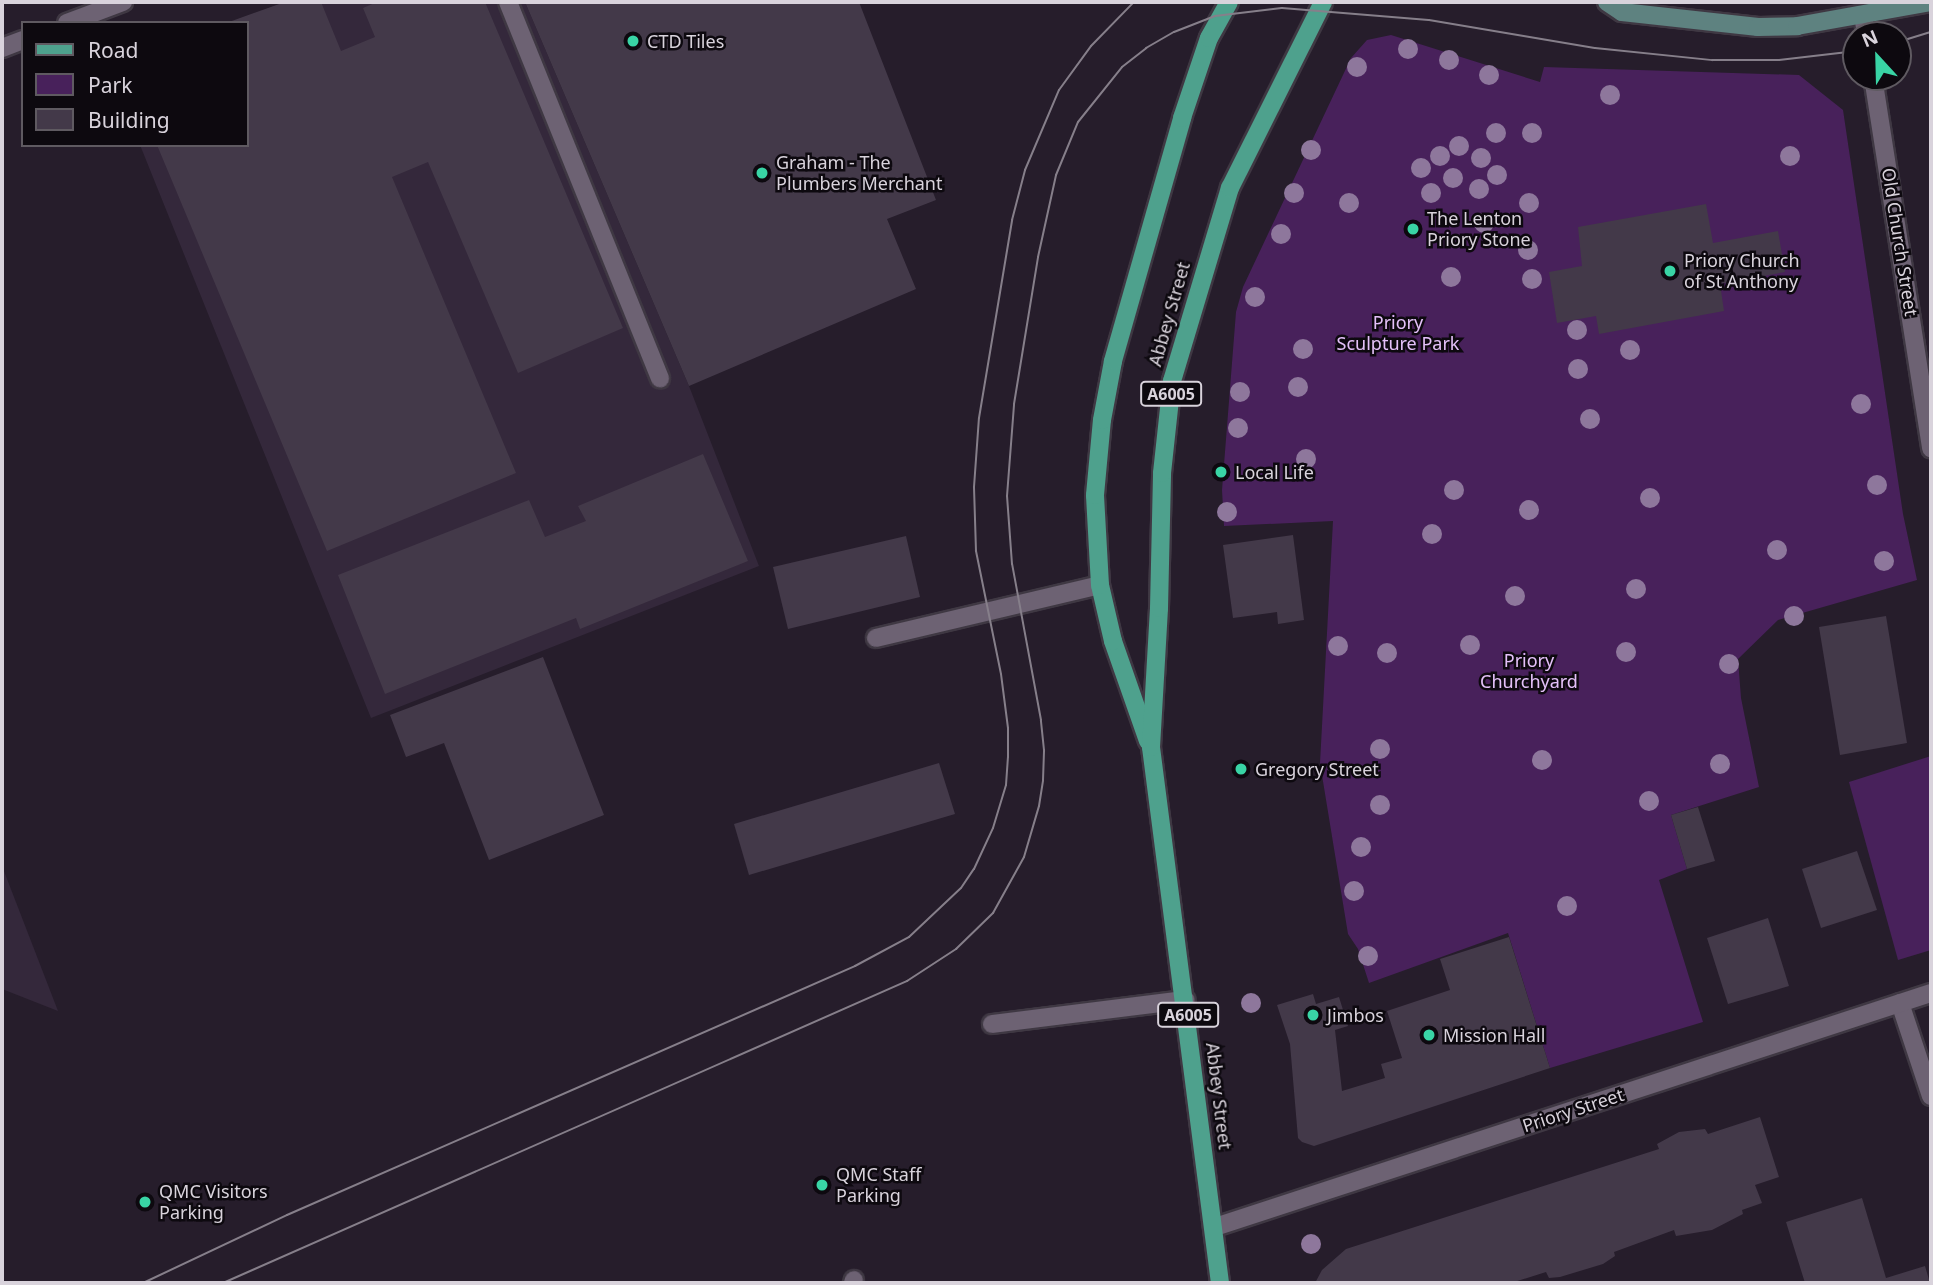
<!DOCTYPE html>
<style>
body{margin:0}
#map{position:relative;width:1933px;height:1285px;overflow:hidden;background:#261d2b;font-family:"Noto Sans",sans-serif}
div>[style]{position:absolute}
.built>*{inset:0;background:#34283b}
.green>*{inset:0;background:#48215b}
.building>*{inset:0;background:#433949}
.roads{filter:drop-shadow(2px 0 #3f3843) drop-shadow(-2px 0 #3f3843) drop-shadow(0 2px #3f3843) drop-shadow(0 -2px #3f3843)}
.lane>*{height:18px;margin:-9px;padding:0 9px;transform-origin:9px;border-radius:9px;background:#6d6273}
.street>*{height:18px;margin:-9px;padding:0 9px;transform-origin:9px;border-radius:9px;background:#6d6273}
.secondary>*{height:18px;margin:-9px;padding:0 9px;transform-origin:9px;border-radius:9px;background:#5e8280}
.primary>*{height:18px;margin:-9px;padding:0 9px;transform-origin:9px;border-radius:9px;background:#4ea18d}
.tram>*{height:2px;margin:-1px;padding:0 1px;transform-origin:1px;border-radius:1px;background:#867f8a}
.trees>*{width:20px;height:20px;margin:-10px;border-radius:50%;background:#8e779c}
.dots>*{width:19px;height:19px;translate:-50% -50%;box-sizing:border-box;border:4px solid #0d090f;border-radius:50%}
span{translate:-50% -50%;white-space:nowrap;text-align:center;line-height:1.15;-webkit-text-stroke:5px #0d090f;paint-order:stroke}
.shield-label span{padding:2px 5px;background:#0d090f;border:2px solid;border-radius:5px;-webkit-text-stroke-width:0}
.shield-label{font-size:16px;color:#d9d3dc;font-weight:700}
.poi-label{font-size:18px;color:#d9d3dc}
.left{translate:0 -50%;text-align:left}
.street-label{font-size:18px;color:#d9d3dc}
.park-label{font-size:18px;color:#e4c0f9}
.frame{position:absolute;inset:0;border:4px solid #d9d3dc;pointer-events:none}
.legend{position:absolute;left:21px;top:21px;width:228px;height:126px;box-sizing:border-box;background:#0d090f;border:2px solid #5f5a61;margin:0;padding:9px 12px;list-style:none;font-size:21px;color:#d9d3dc}
.legend li{display:flex;align-items:center;gap:14px;height:35px}
.legend b{width:35px;border:2px solid #5f5a61}
.north{position:absolute;left:1842px;top:21px;width:70px;height:70px;box-sizing:border-box;background:#0d090f;border:2px solid #5f5a61;border-radius:50%;rotate:338deg;font-size:19px;font-weight:700;line-height:28px;text-align:center;color:#d9d3dc}
.north::after{content:'';display:block;margin:auto;width:24px;height:32px;background:#39d4a5;clip-path:polygon(50% 0,100% 100%,50% 72%,0 100%)}
</style>
<div id="map">
<div class="built">
<div style="clip-path:polygon(285px 2px,525px 2px,689px 386px,759px 566px,371px 718px,140px 145px,247px 145px,247px 23px,228px 23px)"></div>
<div style="clip-path:polygon(2px 866px,58px 1011px,2px 989px)"></div>
</div>
<div class="green">
<div style="clip-path:polygon(1391px 35px,1540px 82px,1544px 67px,1799px 75px,1843px 110px,1903px 514px,1917px 580px,1778px 620px,1738px 659px,1741px 698px,1759px 787px,1671px 815px,1687px 869px,1659px 880px,1703px 1022px,1550px 1068px,1508px 933px,1369px 983px,1358px 949px,1348px 934px,1320px 763px,1333px 521px,1224px 526px,1222px 490px,1236px 312px,1243px 287px,1351px 58px,1367px 40px)"></div>
<div style="clip-path:polygon(1931px 756px,1931px 950px,1898px 960px,1849px 782px)"></div>
</div>
<div class="building">
<div style="clip-path:polygon(285px 2px,321px 2px,341px 51px,375px 37px,363px 8px,377px 2px,485px 2px,623px 328px,518px 373px,428px 162px,392px 177px,516px 473px,327px 551px,157px 145px,247px 145px,247px 23px,229px 22px)"></div>
<div style="clip-path:polygon(525px 2px,859px 2px,936px 200px,887px 219px,916px 289px,689px 386px)"></div>
<div style="clip-path:polygon(1706px 204px,1713px 243px,1778px 231px,1785px 272px,1720px 284px,1724px 311px,1599px 334px,1596px 316px,1557px 323px,1549px 272px,1582px 266px,1578px 227px)"></div>
<div style="clip-path:polygon(703px 454px,748px 561px,580px 629px,576px 618px,385px 694px,338px 575px,529px 500px,545px 537px,586px 521px,578px 506px)"></div>
<div style="clip-path:polygon(1293px 535px,1304px 620px,1278px 624px,1277px 612px,1233px 618px,1223px 545px)"></div>
<div style="clip-path:polygon(906px 536px,920px 597px,788px 629px,773px 567px)"></div>
<div style="clip-path:polygon(1886px 616px,1907px 743px,1840px 755px,1819px 627px)"></div>
<div style="clip-path:polygon(543px 657px,604px 815px,489px 860px,444px 743px,406px 757px,390px 715px)"></div>
<div style="clip-path:polygon(939px 763px,955px 814px,749px 875px,734px 824px)"></div>
<div style="clip-path:polygon(1698px 807px,1715px 861px,1687px 869px,1671px 815px)"></div>
<div style="clip-path:polygon(1857px 851px,1877px 910px,1821px 928px,1802px 869px)"></div>
<div style="clip-path:polygon(1768px 918px,1789px 986px,1728px 1004px,1707px 938px)"></div>
<div style="clip-path:polygon(1509px 937px,1550px 1068px,1314px 1146px,1302px 1142px,1298px 1138px,1290px 1044px,1277px 1005px,1313px 994px,1316px 1004px,1339px 997px,1348px 1026px,1335px 1030px,1342px 1091px,1385px 1078px,1381px 1064px,1402px 1058px,1387px 1011px,1450px 990px,1440px 959px)"></div>
<div style="clip-path:polygon(1760px 1117px,1779px 1177px,1755px 1185px,1762px 1203px,1742px 1210px,1743px 1214px,1712px 1230px,1676px 1236px,1674px 1230px,1614px 1252px,1615px 1256px,1603px 1264px,1560px 1277px,1549px 1278px,1546px 1272px,1511px 1283px,1315px 1283px,1322px 1270px,1346px 1249px,1659px 1149px,1657px 1144px,1679px 1132px,1705px 1129px,1708px 1134px)"></div>
<div style="clip-path:polygon(1862px 1198px,1886px 1278px,1925px 1266px,1930px 1283px,1805px 1283px,1786px 1222px)"></div>
</div>
<div class="roads">
<div class="lane">
<div style="left:508px;top:2px;width:406px;rotate:68deg"></div>
<div style="left:876px;top:638px;width:230px;rotate:-13.3deg"></div>
<div style="left:992px;top:1024px;width:195px;rotate:-7.1deg"></div>
<div style="left:853px;top:1283px;width:3px;rotate:-72deg"></div>
</div>
<div class="street">
<div style="left:1863px;top:15px;width:20px;rotate:81deg"></div>
<div style="left:67px;top:23px;width:60px;rotate:-20.6deg"></div>
<div style="left:2px;top:48px;width:22px;rotate:-21deg"></div>
<div style="left:1873px;top:77px;width:376px;rotate:81.1deg"></div>
<div style="left:1900px;top:1003px;width:98px;rotate:71.6deg"></div>
<div style="left:1215px;top:1227px;width:753px;rotate:-18.1deg"></div>
</div>
<div class="secondary">
<div style="left:1607px;top:2px;width:18px;rotate:34deg"></div>
<div style="left:1622px;top:12px;width:137px;rotate:6.3deg"></div>
<div style="left:1758px;top:27px;width:39px;rotate:-1deg"></div>
<div style="left:1797px;top:26px;width:135px;rotate:-10.2deg"></div>
</div>
<div class="primary">
<div style="left:1148px;top:741px;width:106px;rotate:-109.3deg"></div>
<div style="left:1113px;top:641px;width:57px;rotate:-103.1deg"></div>
<div style="left:1100px;top:585px;width:90px;rotate:-93.2deg"></div>
<div style="left:1095px;top:495px;width:75px;rotate:-84.7deg"></div>
<div style="left:1102px;top:420px;width:60px;rotate:-79.4deg"></div>
<div style="left:1113px;top:361px;width:253px;rotate:-74.1deg"></div>
<div style="left:1182px;top:118px;width:84px;rotate:-71.4deg"></div>
<div style="left:1209px;top:38px;width:41px;rotate:-60.9deg"></div>
<div style="left:1220px;top:1283px;width:540px;rotate:-97.34deg"></div>
<div style="left:1151px;top:747px;width:139px;rotate:-86.7deg"></div>
<div style="left:1159px;top:608px;width:135px;rotate:-88.7deg"></div>
<div style="left:1162px;top:473px;width:93px;rotate:-83.8deg"></div>
<div style="left:1172px;top:381px;width:202px;rotate:-73.3deg"></div>
<div style="left:1230px;top:188px;width:208px;rotate:-63.4deg"></div>
</div>
</div>
<div class="tram">
<div style="left:1898px;top:42px;width:34px;rotate:-17deg"></div>
<div style="left:143px;top:1283px;width:159px;rotate:-25.3deg"></div>
<div style="left:287px;top:1215px;width:620px;rotate:-23.67deg"></div>
<div style="left:855px;top:966px;width:61px;rotate:-28.2deg"></div>
<div style="left:909px;top:937px;width:71px;rotate:-43.3deg"></div>
<div style="left:961px;top:888px;width:23px;rotate:-56deg"></div>
<div style="left:974px;top:869px;width:45px;rotate:-65.1deg"></div>
<div style="left:993px;top:828px;width:45px;rotate:-73.2deg"></div>
<div style="left:1006px;top:785px;width:28px;rotate:-86deg"></div>
<div style="left:1008px;top:757px;width:29px;rotate:-90deg"></div>
<div style="left:1008px;top:728px;width:54px;rotate:-97.4deg"></div>
<div style="left:1001px;top:674px;width:126px;rotate:-101.5deg"></div>
<div style="left:976px;top:551px;width:64px;rotate:-91.8deg"></div>
<div style="left:974px;top:487px;width:69px;rotate:-85.9deg"></div>
<div style="left:979px;top:418px;width:201px;rotate:-80.5deg"></div>
<div style="left:1012px;top:220px;width:52px;rotate:-75.4deg"></div>
<div style="left:1025px;top:170px;width:87px;rotate:-67deg"></div>
<div style="left:1059px;top:90px;width:54px;rotate:-54deg"></div>
<div style="left:1091px;top:46px;width:62px;rotate:-45.7deg"></div>
<div style="left:223px;top:1283px;width:748px;rotate:-23.82deg"></div>
<div style="left:907px;top:981px;width:59px;rotate:-33.1deg"></div>
<div style="left:956px;top:949px;width:52px;rotate:-44.2deg"></div>
<div style="left:993px;top:913px;width:64px;rotate:-61deg"></div>
<div style="left:1024px;top:857px;width:53px;rotate:-73.6deg"></div>
<div style="left:1039px;top:806px;width:26px;rotate:-81deg"></div>
<div style="left:1043px;top:780px;width:30px;rotate:-88deg"></div>
<div style="left:1044px;top:750px;width:30px;rotate:-96deg"></div>
<div style="left:1041px;top:720px;width:159px;rotate:-100.5deg"></div>
<div style="left:1012px;top:564px;width:68px;rotate:-94.2deg"></div>
<div style="left:1007px;top:496px;width:92px;rotate:-85.6deg"></div>
<div style="left:1014px;top:404px;width:149px;rotate:-80.7deg"></div>
<div style="left:1038px;top:257px;width:84px;rotate:-77.6deg"></div>
<div style="left:1056px;top:175px;width:57px;rotate:-67.5deg"></div>
<div style="left:1078px;top:122px;width:70px;rotate:-51.3deg"></div>
<div style="left:1122px;top:67px;width:31px;rotate:-38deg"></div>
<div style="left:1146px;top:48px;width:32px;rotate:-30deg"></div>
<div style="left:1174px;top:32px;width:44px;rotate:-21.3deg"></div>
<div style="left:1215px;top:16px;width:67px;rotate:-6.8deg"></div>
<div style="left:1282px;top:8px;width:147px;rotate:4.7deg"></div>
<div style="left:1429px;top:20px;width:168px;rotate:9.6deg"></div>
<div style="left:1595px;top:48px;width:118px;rotate:5.9deg"></div>
<div style="left:1712px;top:60px;width:67px"></div>
<div style="left:1779px;top:60px;width:78px;rotate:-6.7deg"></div>
</div>
<div class="trees">
<div style="left:1408px;top:49px"></div>
<div style="left:1449px;top:60px"></div>
<div style="left:1357px;top:67px"></div>
<div style="left:1489px;top:75px"></div>
<div style="left:1610px;top:95px"></div>
<div style="left:1496px;top:133px"></div>
<div style="left:1532px;top:133px"></div>
<div style="left:1459px;top:146px"></div>
<div style="left:1311px;top:150px"></div>
<div style="left:1440px;top:156px"></div>
<div style="left:1790px;top:156px"></div>
<div style="left:1481px;top:158px"></div>
<div style="left:1421px;top:168px"></div>
<div style="left:1497px;top:175px"></div>
<div style="left:1453px;top:178px"></div>
<div style="left:1479px;top:189px"></div>
<div style="left:1294px;top:193px"></div>
<div style="left:1431px;top:193px"></div>
<div style="left:1349px;top:203px"></div>
<div style="left:1529px;top:203px"></div>
<div style="left:1484px;top:223px"></div>
<div style="left:1281px;top:234px"></div>
<div style="left:1528px;top:250px"></div>
<div style="left:1451px;top:277px"></div>
<div style="left:1532px;top:279px"></div>
<div style="left:1255px;top:297px"></div>
<div style="left:1577px;top:330px"></div>
<div style="left:1303px;top:349px"></div>
<div style="left:1630px;top:350px"></div>
<div style="left:1578px;top:369px"></div>
<div style="left:1298px;top:387px"></div>
<div style="left:1240px;top:392px"></div>
<div style="left:1861px;top:404px"></div>
<div style="left:1590px;top:419px"></div>
<div style="left:1238px;top:428px"></div>
<div style="left:1306px;top:459px"></div>
<div style="left:1877px;top:485px"></div>
<div style="left:1454px;top:490px"></div>
<div style="left:1650px;top:498px"></div>
<div style="left:1529px;top:510px"></div>
<div style="left:1227px;top:512px"></div>
<div style="left:1432px;top:534px"></div>
<div style="left:1777px;top:550px"></div>
<div style="left:1884px;top:561px"></div>
<div style="left:1636px;top:589px"></div>
<div style="left:1515px;top:596px"></div>
<div style="left:1794px;top:616px"></div>
<div style="left:1470px;top:645px"></div>
<div style="left:1338px;top:646px"></div>
<div style="left:1626px;top:652px"></div>
<div style="left:1387px;top:653px"></div>
<div style="left:1729px;top:664px"></div>
<div style="left:1380px;top:749px"></div>
<div style="left:1542px;top:760px"></div>
<div style="left:1720px;top:764px"></div>
<div style="left:1649px;top:801px"></div>
<div style="left:1380px;top:805px"></div>
<div style="left:1361px;top:847px"></div>
<div style="left:1354px;top:891px"></div>
<div style="left:1567px;top:906px"></div>
<div style="left:1368px;top:956px"></div>
<div style="left:1251px;top:1003px"></div>
<div style="left:1311px;top:1244px"></div>
</div>
<div class="dots">
<div style="left:633px;top:41px;background:#39d4a5"></div>
<div style="left:762px;top:173px;background:#39d4a5"></div>
<div style="left:1413px;top:229px;background:#39d4a5"></div>
<div style="left:1670px;top:271px;background:#39d4a5"></div>
<div style="left:1221px;top:472px;background:#39d4a5"></div>
<div style="left:1241px;top:769px;background:#39d4a5"></div>
<div style="left:1313px;top:1015px;background:#39d4a5"></div>
<div style="left:1429px;top:1035px;background:#39d4a5"></div>
<div style="left:822px;top:1185px;background:#39d4a5"></div>
<div style="left:145px;top:1202px;background:#39d4a5"></div>
</div>
<div class="shield-label">
<span style="left:1171px;top:394px">A6005</span>
<span style="left:1188px;top:1015px">A6005</span>
</div>
<div class="poi-label">
<span class="left" style="left:647px;top:41px">CTD Tiles</span>
<span class="left" style="left:776px;top:173px">Graham - The<br>Plumbers Merchant</span>
<span class="left" style="left:1427px;top:229px">The Lenton<br>Priory Stone</span>
<span class="left" style="left:1684px;top:271px">Priory Church<br>of St Anthony</span>
<span class="left" style="left:1235px;top:472px">Local Life</span>
<span class="left" style="left:1255px;top:769px">Gregory Street</span>
<span class="left" style="left:1327px;top:1015px">Jimbos</span>
<span class="left" style="left:1443px;top:1035px">Mission Hall</span>
<span class="left" style="left:836px;top:1185px">QMC Staff<br>Parking</span>
<span class="left" style="left:159px;top:1202px">QMC Visitors<br>Parking</span>
</div>
<div class="street-label">
<span style="left:1900px;top:242px;rotate:81deg">Old Church Street</span>
<span style="left:1169px;top:314px;rotate:-74deg">Abbey Street</span>
<span style="left:1219px;top:1096px;rotate:83deg">Abbey Street</span>
<span style="left:1573px;top:1110px;rotate:-18deg">Priory Street</span>
</div>
<div class="park-label">
<span style="left:1398px;top:333px">Priory<br>Sculpture Park</span>
<span style="left:1529px;top:671px">Priory<br>Churchyard</span>
</div>
<div class="frame"></div>
<ul class="legend">
<li><b style="height:9px;background:#4ea18d"></b>Road</li>
<li><b style="height:19px;background:#48215b"></b>Park</li>
<li><b style="height:19px;background:#433949"></b>Building</li>
</ul>
<div class="north">N</div>
</div>
